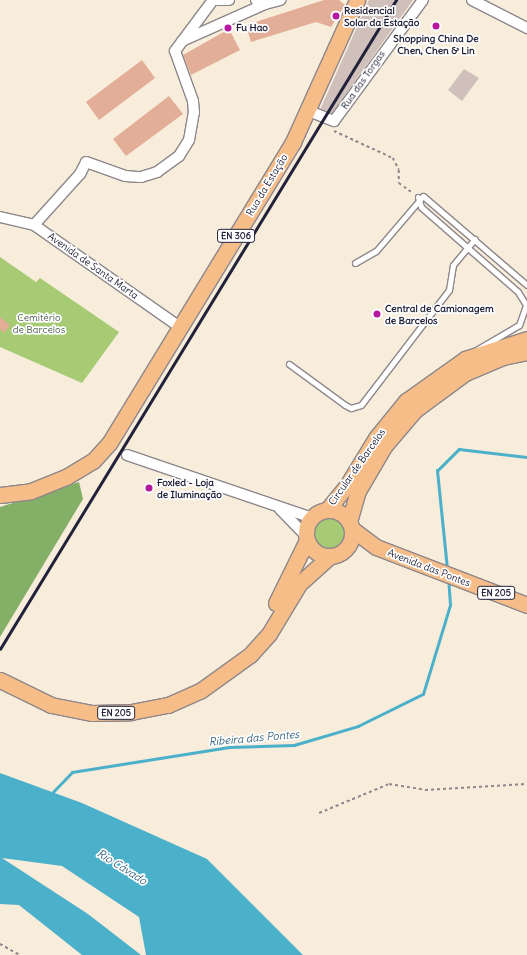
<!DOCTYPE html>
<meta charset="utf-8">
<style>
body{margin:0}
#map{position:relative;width:527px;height:955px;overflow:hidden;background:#f8ecdb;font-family:Delius,sans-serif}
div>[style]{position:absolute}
.industrial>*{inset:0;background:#d0c0bc}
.green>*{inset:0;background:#a6cb74}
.round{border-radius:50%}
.forest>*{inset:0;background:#84af66}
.water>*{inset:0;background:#4bb0ca}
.stream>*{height:2.5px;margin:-1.25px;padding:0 1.25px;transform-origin:1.25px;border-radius:1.25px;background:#4bb0ca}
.building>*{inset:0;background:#e3ae98}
.path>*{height:1.5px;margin-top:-0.75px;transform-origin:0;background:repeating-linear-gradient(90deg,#8d878b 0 3px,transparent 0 6px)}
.roads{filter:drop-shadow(1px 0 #8d878b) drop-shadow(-1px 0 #8d878b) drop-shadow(0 1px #8d878b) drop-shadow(0 -1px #8d878b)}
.lane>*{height:5px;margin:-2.5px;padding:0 2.5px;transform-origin:2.5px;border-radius:2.5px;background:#fff}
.street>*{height:10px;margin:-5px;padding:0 5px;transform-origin:5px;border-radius:5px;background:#fff}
.primary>*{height:15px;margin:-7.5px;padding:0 7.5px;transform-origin:7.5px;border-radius:7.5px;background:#f7bd88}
.primary>.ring{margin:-7.5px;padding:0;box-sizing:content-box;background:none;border:15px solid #f7bd88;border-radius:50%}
.rail>*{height:2.5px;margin:-1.25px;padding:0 1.25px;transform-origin:1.25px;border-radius:1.25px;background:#22223b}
.dots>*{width:11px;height:11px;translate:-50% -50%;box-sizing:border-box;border:2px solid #fff;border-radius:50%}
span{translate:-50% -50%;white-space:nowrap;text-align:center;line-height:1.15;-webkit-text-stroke:3.5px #fff;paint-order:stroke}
.shield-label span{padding:1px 3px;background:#fff;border:1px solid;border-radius:3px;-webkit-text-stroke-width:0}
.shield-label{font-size:9px;color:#22223b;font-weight:700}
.poi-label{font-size:10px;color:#22223b;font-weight:700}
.left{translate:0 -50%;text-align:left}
.street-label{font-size:10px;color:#22223b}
.park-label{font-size:10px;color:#505d4f}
.water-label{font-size:11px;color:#34627b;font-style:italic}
</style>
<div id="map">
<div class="industrial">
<div style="clip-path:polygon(369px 0,413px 0,330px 116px,320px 110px)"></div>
<div style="clip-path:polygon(464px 69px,479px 78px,462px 101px,448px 90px)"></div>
</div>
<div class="green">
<div style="clip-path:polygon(0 257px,36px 282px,40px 278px,119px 332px,82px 383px,0 347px)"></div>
<div class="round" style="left:314px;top:518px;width:32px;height:32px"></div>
</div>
<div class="forest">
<div style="clip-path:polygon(79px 482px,83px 499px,0 637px,0 507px)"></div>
</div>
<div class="water">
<div style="clip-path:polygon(0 773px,82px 803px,207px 859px,303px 955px,146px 955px,139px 917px,62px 866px,2px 858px,88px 914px,141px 955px,82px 955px,19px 905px,0 904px)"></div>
</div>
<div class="stream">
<div style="left:447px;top:569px;width:99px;rotate:-95.8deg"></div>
<div style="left:437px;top:471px;width:31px;rotate:-45deg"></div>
<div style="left:459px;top:449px;width:68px;rotate:6.7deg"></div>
<div style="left:51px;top:794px;width:30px;rotate:-46deg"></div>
<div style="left:72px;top:772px;width:159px;rotate:-9deg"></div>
<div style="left:229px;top:747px;width:65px;rotate:-1.8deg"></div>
<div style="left:294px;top:745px;width:67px;rotate:-16.5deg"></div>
<div style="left:358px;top:726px;width:72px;rotate:-26.2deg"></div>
<div style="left:423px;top:694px;width:93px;rotate:-73.1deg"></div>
<div style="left:450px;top:605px;width:26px;rotate:-94deg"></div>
</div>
<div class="building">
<div style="clip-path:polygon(324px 0,339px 0,345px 5px,331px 27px,316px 22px,251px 42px,246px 25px)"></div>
<div style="clip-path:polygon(229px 29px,240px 50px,191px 75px,183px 55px)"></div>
<div style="clip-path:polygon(142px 60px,155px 78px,99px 120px,86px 102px)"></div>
<div style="clip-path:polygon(169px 96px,183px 114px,126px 156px,113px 139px)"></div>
<div style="clip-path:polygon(0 317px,10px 325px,4px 333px,0 329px)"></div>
</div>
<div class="path">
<div style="left:334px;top:131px;width:65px;rotate:24.6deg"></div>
<div style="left:393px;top:158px;width:13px;rotate:63deg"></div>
<div style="left:399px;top:170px;width:13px;rotate:90deg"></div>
<div style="left:399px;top:183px;width:17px;rotate:36deg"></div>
<div style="left:319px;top:813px;width:76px;rotate:-22.5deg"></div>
<div style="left:389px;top:784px;width:36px;rotate:9deg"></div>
<div style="left:425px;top:790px;width:102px;rotate:-3.4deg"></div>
<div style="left:0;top:944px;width:23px;rotate:29deg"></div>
</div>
<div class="roads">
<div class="lane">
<div style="left:418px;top:197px;width:10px;rotate:73deg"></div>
<div style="left:421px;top:207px;width:129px;rotate:41.2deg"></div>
<div style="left:518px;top:292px;width:15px;rotate:58deg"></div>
<div style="left:526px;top:305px;width:21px;rotate:109deg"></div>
<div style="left:519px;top:325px;width:48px;rotate:149.7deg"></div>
<div style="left:355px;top:263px;width:24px;rotate:-30deg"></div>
<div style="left:376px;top:251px;width:72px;rotate:-49.5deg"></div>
<div style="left:423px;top:196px;width:137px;rotate:40.6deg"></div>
<div style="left:289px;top:364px;width:69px;rotate:36.2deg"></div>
<div style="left:345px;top:405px;width:7px;rotate:27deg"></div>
<div style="left:351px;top:408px;width:10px;rotate:-17deg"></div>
<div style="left:361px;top:405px;width:145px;rotate:-52.6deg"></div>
<div style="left:449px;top:290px;width:25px;rotate:-81deg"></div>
<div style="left:453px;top:265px;width:34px;rotate:-50deg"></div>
</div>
<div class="street">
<div style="left:213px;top:0;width:16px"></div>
<div style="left:256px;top:0;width:10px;rotate:24deg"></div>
<div style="left:265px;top:4px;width:16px;rotate:-15deg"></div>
<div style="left:472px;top:0;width:62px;rotate:27deg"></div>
<div style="left:182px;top:41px;width:91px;rotate:-24deg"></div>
<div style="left:309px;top:111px;width:27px;rotate:22deg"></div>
<div style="left:334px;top:121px;width:150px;rotate:-53.7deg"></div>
<div style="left:0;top:217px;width:35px;rotate:13deg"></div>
<div style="left:34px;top:225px;width:179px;rotate:35deg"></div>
<div style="left:34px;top:225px;width:69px;rotate:-48deg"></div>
<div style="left:80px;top:174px;width:13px;rotate:-63deg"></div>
<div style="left:86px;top:162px;width:41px;rotate:19.7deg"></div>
<div style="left:125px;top:176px;width:16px;rotate:4deg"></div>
<div style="left:141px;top:177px;width:17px;rotate:-17deg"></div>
<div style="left:157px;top:172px;width:27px;rotate:-36deg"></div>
<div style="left:179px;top:156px;width:19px;rotate:-58deg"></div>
<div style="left:189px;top:140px;width:27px;rotate:-80deg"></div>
<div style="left:194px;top:113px;width:12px;rotate:-95deg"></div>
<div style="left:193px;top:101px;width:53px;rotate:-109.8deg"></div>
<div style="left:175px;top:51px;width:64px;rotate:-53.3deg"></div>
<div style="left:127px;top:455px;width:195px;rotate:18.8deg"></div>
<div style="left:280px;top:509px;width:37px;rotate:46deg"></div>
</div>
<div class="primary">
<div style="left:0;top:495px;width:31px;rotate:-7deg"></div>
<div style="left:31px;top:491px;width:38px;rotate:-22deg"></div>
<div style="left:66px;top:477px;width:31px;rotate:-31deg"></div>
<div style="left:93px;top:461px;width:25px;rotate:-48deg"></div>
<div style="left:110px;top:442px;width:351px;rotate:-58.6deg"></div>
<div style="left:293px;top:142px;width:156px;rotate:-65.7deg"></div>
<div style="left:327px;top:510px;width:33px;rotate:-51deg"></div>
<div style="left:348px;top:484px;width:54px;rotate:-58.7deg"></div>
<div style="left:376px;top:438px;width:48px;rotate:-51deg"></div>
<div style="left:406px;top:401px;width:72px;rotate:-35.4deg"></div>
<div style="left:465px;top:359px;width:65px;rotate:-17.9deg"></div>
<div class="ring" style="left:306px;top:510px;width:31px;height:31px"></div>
<div style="left:349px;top:522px;width:32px;rotate:-74deg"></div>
<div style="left:358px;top:491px;width:53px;rotate:-59.6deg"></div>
<div style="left:385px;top:445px;width:46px;rotate:-49.4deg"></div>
<div style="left:415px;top:410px;width:62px;rotate:-36.5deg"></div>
<div style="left:465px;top:373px;width:41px;rotate:-22.8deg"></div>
<div style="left:503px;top:357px;width:25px;rotate:-12deg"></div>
<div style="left:352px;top:529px;width:30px;rotate:37deg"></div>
<div style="left:376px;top:547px;width:162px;rotate:21deg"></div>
<div style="left:276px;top:603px;width:70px;rotate:-63.8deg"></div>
<div style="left:0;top:680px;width:57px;rotate:26.1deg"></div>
<div style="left:51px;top:705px;width:42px;rotate:11deg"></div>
<div style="left:92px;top:713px;width:39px;rotate:-1deg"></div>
<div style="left:131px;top:712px;width:38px;rotate:-11deg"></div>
<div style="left:168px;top:705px;width:35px;rotate:-24deg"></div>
<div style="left:200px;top:691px;width:62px;rotate:-35.8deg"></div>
<div style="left:250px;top:655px;width:28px;rotate:-48deg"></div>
<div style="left:269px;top:634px;width:58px;rotate:-59deg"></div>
<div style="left:299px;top:584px;width:42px;rotate:-42.1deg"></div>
</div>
</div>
<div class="rail">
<div style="left:0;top:649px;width:760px;rotate:-58.61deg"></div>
</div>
<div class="dots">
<div style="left:336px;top:16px;background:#b5179e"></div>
<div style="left:436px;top:26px;background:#b5179e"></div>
<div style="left:228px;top:28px;background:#b5179e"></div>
<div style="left:377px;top:314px;background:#b5179e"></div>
<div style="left:149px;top:488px;background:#b5179e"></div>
</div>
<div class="shield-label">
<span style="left:236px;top:236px">EN 306</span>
<span style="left:496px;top:593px">EN 205</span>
<span style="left:116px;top:713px">EN 205</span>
</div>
<div class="poi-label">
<span class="left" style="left:344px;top:16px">Residencial<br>Solar da Estação</span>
<span class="left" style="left:236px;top:28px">Fu Hao</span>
<span style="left:436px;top:44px">Shopping China De<br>Chen, Chen &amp; Lin</span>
<span class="left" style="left:385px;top:314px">Central de Camionagem<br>de Barcelos</span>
<span class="left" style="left:157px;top:488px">Foxled - Loja<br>de Iluminação</span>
</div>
<div class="street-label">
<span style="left:363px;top:80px;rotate:-55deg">Rua das Torgas</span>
<span style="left:267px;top:185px;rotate:-59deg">Rua da Estação</span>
<span style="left:93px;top:266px;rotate:35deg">Avenida de Santa Marta</span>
<span style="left:357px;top:467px;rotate:-55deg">Circular de Barcelos</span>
<span style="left:429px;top:568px;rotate:21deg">Avenida das Pontes</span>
</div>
<div class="park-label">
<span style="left:39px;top:323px">Cemitério<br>de Barcelos</span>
</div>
<div class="water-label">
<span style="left:254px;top:738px;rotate:-5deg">Ribeira das Pontes</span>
<span style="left:122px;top:867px;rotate:32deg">Rio Cávado</span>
</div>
</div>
